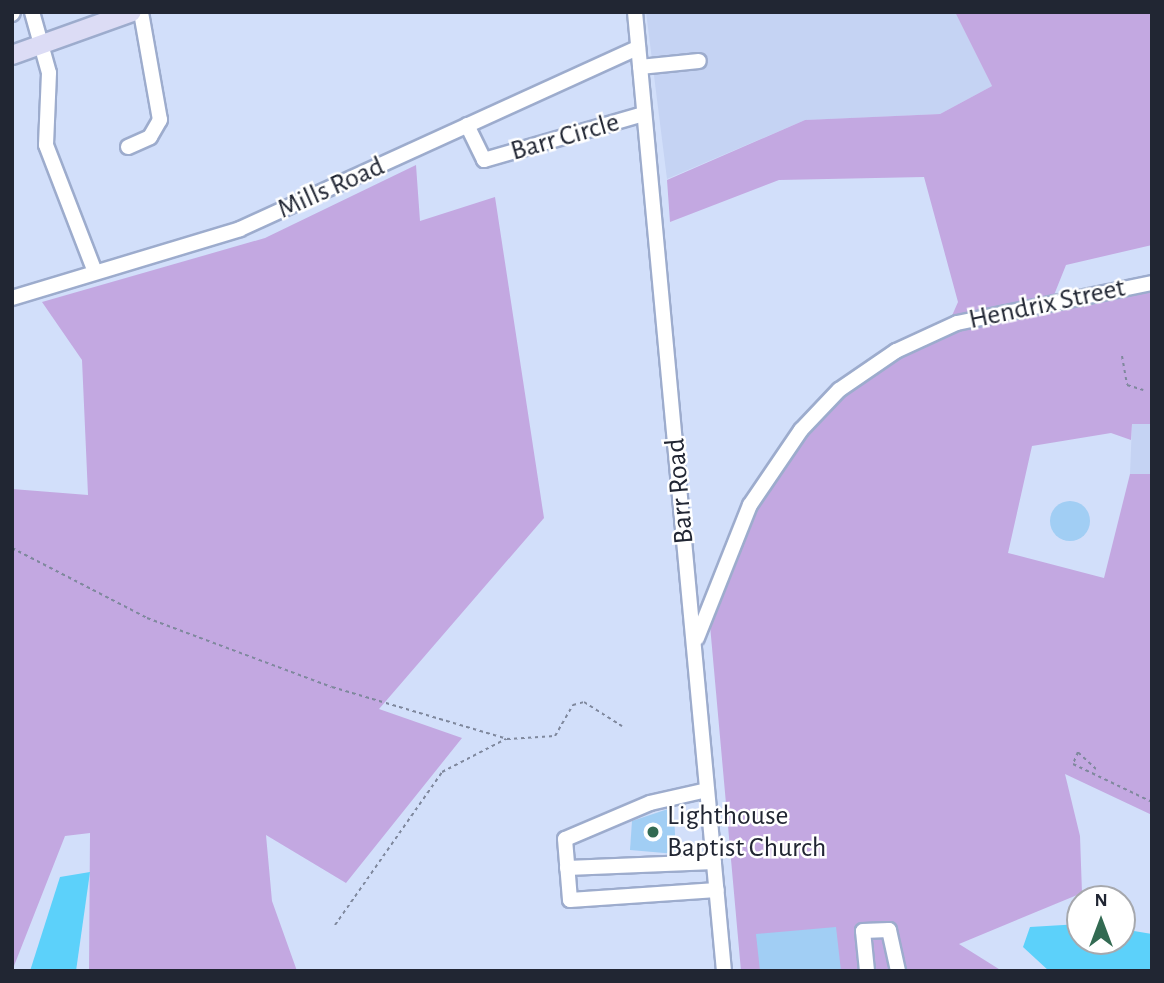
<!DOCTYPE html>
<style>
body{margin:0}
#map{position:relative;width:1164px;height:983px;overflow:hidden;background:#d2dffa;font-family:"Alegreya Sans",sans-serif}
div>[style]{position:absolute}
.built>*{inset:0;background:#c5d3f3}
.green>*{inset:0;background:#c3a8e1}
.water>*{inset:0;background:#5cd1fa}
.building>*{inset:0;background:#a1cef4}
.round{border-radius:50%}
.path>*{height:2px;margin-top:-1px;transform-origin:0;background:repeating-linear-gradient(90deg,#7f889d 0 3.5px,transparent 0 7px)}
.roads{filter:drop-shadow(2px 0 #9daccd) drop-shadow(-2px 0 #9daccd) drop-shadow(0 2px #9daccd) drop-shadow(0 -2px #9daccd)}
.minor>*{height:14px;margin:-7px;padding:0 7px;transform-origin:7px;border-radius:7px;background:#fff}
.major>*{height:18px;margin:-9px;padding:0 9px;transform-origin:9px;border-radius:9px;background:#dcdcf5}
.dots>*{width:19px;height:19px;translate:-50% -50%;box-sizing:border-box;border:4px solid #fff;border-radius:50%}
span{translate:-50% -50%;white-space:nowrap;text-align:center;line-height:1.15;-webkit-text-stroke:5px #fff;paint-order:stroke}
.street-label{font-size:28px;color:#212633}
.poi-label{font-size:28px;color:#212633}
.left{translate:0 -50%;text-align:left}
.frame{position:absolute;inset:0;border:14px solid #212633;pointer-events:none}
.north{position:absolute;left:1066px;top:885px;width:70px;height:70px;box-sizing:border-box;background:#fff;border:2px solid #a6a8ad;border-radius:50%;rotate:0deg;font-size:19px;font-weight:700;line-height:28px;text-align:center;color:#212633}
.north::after{content:'';display:block;margin:auto;width:24px;height:32px;background:#326a52;clip-path:polygon(50% 0,100% 100%,50% 72%,0 100%)}
</style>
<div id="map">
<div class="built">
<div style="clip-path:polygon(646px 12px,955px 12px,992px 86px,940px 114px,805px 120px,667px 179px)"></div>
<div style="clip-path:polygon(1132px 424px,1152px 424px,1152px 474px,1130px 474px)"></div>
</div>
<div class="green">
<div style="clip-path:polygon(955px 12px,1152px 12px,1152px 245px,1066px 265px,1054px 295px,987px 310px,1152px 289px,1152px 424px,1132px 424px,1131px 440px,1111px 433px,1032px 446px,1008px 553px,1104px 578px,1130px 474px,1152px 474px,1152px 815px,1065px 774px,1080px 836px,1082px 893px,959px 944px,1002px 971px,741px 971px,708px 603px,750px 505px,839px 390px,947px 327px,958px 302px,924px 177px,779px 180px,670px 222px,667px 180px,805px 120px,940px 114px,992px 86px)"></div>
<div style="clip-path:polygon(416px 165px,420px 221px,495px 197px,544px 518px,379px 709px,462px 738px,346px 883px,266px 835px,272px 901px,297px 971px,89px 971px,90px 833px,65px 836px,12px 971px,12px 489px,88px 495px,82px 360px,42px 302px,265px 238px)"></div>
</div>
<div class="water">
<div style="clip-path:polygon(90px 872px,76px 971px,30px 971px,60px 877px)"></div>
<div style="clip-path:polygon(1080px 924px,1080px 941px,1122px 941px,1122px 929px,1152px 934px,1152px 971px,1049px 971px,1023px 947px,1030px 927px)"></div>
</div>
<div class="building">
<div class="round" style="left:1050px;top:501px;width:40px;height:40px"></div>
<div style="clip-path:polygon(668px 809px,674px 814px,676px 854px,630px 850px,632px 821px)"></div>
<div style="clip-path:polygon(836px 927px,841px 971px,760px 971px,756px 934px)"></div>
</div>
<div class="path">
<div style="left:1122px;top:356px;width:29px;rotate:80deg"></div>
<div style="left:1127px;top:385px;width:17px;rotate:17deg"></div>
<div style="left:12px;top:548px;width:152px;rotate:27.4deg"></div>
<div style="left:147px;top:618px;width:197px;rotate:20.5deg"></div>
<div style="left:332px;top:687px;width:183px;rotate:16.5deg"></div>
<div style="left:507px;top:739px;width:48px;rotate:-3.6deg"></div>
<div style="left:555px;top:736px;width:36px;rotate:-60deg"></div>
<div style="left:573px;top:705px;width:11px;rotate:-15deg"></div>
<div style="left:584px;top:702px;width:45px;rotate:32.3deg"></div>
<div style="left:1096px;top:769px;width:25px;rotate:-137deg"></div>
<div style="left:1078px;top:752px;width:13px;rotate:113deg"></div>
<div style="left:1073px;top:764px;width:88px;rotate:25.7deg"></div>
<div style="left:335px;top:925px;width:187px;rotate:-55deg"></div>
<div style="left:442px;top:772px;width:72px;rotate:-27.3deg"></div>
</div>
<div class="roads">
<div class="minor">
<div style="left:32px;top:12px;width:63px;rotate:74.4deg"></div>
<div style="left:49px;top:73px;width:72px;rotate:92.4deg"></div>
<div style="left:46px;top:145px;width:136px;rotate:68.9deg"></div>
<div style="left:635px;top:12px;width:963px;rotate:84.7deg"></div>
<div style="left:12px;top:14px;width:2px;rotate:-63deg"></div>
<div style="left:640px;top:67px;width:59px;rotate:-5.8deg"></div>
<div style="left:467px;top:125px;width:39px;rotate:64deg"></div>
<div style="left:484px;top:160px;width:166px;rotate:-16.1deg"></div>
<div style="left:128px;top:147px;width:24px;rotate:-24deg"></div>
<div style="left:150px;top:137px;width:20px;rotate:-60deg"></div>
<div style="left:160px;top:120px;width:110px;rotate:-100deg"></div>
<div style="left:12px;top:298px;width:238px;rotate:-16.8deg"></div>
<div style="left:240px;top:229px;width:437px;rotate:-24.5deg"></div>
<div style="left:697px;top:638px;width:143px;rotate:-68.3deg"></div>
<div style="left:750px;top:505px;width:91px;rotate:-55.8deg"></div>
<div style="left:801px;top:430px;width:55px;rotate:-46.5deg"></div>
<div style="left:839px;top:390px;width:69px;rotate:-34.4deg"></div>
<div style="left:896px;top:351px;width:67px;rotate:-24.7deg"></div>
<div style="left:957px;top:323px;width:199px;rotate:-11.6deg"></div>
<div style="left:707px;top:790px;width:58px;rotate:167.2deg"></div>
<div style="left:650px;top:803px;width:92px;rotate:157deg"></div>
<div style="left:565px;top:839px;width:61px;rotate:85.3deg"></div>
<div style="left:570px;top:900px;width:147px;rotate:-3.9deg"></div>
<div style="left:567px;top:868px;width:147px;rotate:-2.3deg"></div>
<div style="left:867px;top:971px;width:40px;rotate:-95.7deg"></div>
<div style="left:863px;top:931px;width:26px;rotate:-2deg"></div>
<div style="left:889px;top:930px;width:42px;rotate:77.6deg"></div>
</div>
<div class="major">
<div style="left:12px;top:55px;width:127px;rotate:-19.7deg"></div>
</div>
</div>
<div class="dots">
<div style="left:653px;top:832px;background:#326a52"></div>
</div>
<div class="street-label">
<span style="left:565px;top:137px;rotate:-16deg">Barr Circle</span>
<span style="left:331px;top:188px;rotate:-24deg">Mills Road</span>
<span style="left:1047px;top:304px;rotate:-12deg">Hendrix Street</span>
<span style="left:680px;top:491px;rotate:-95deg">Barr Road</span>
</div>
<div class="poi-label">
<span class="left" style="left:667px;top:832px">Lighthouse<br>Baptist Church</span>
</div>
<div class="frame"></div>
<div class="north">N</div>
</div>
